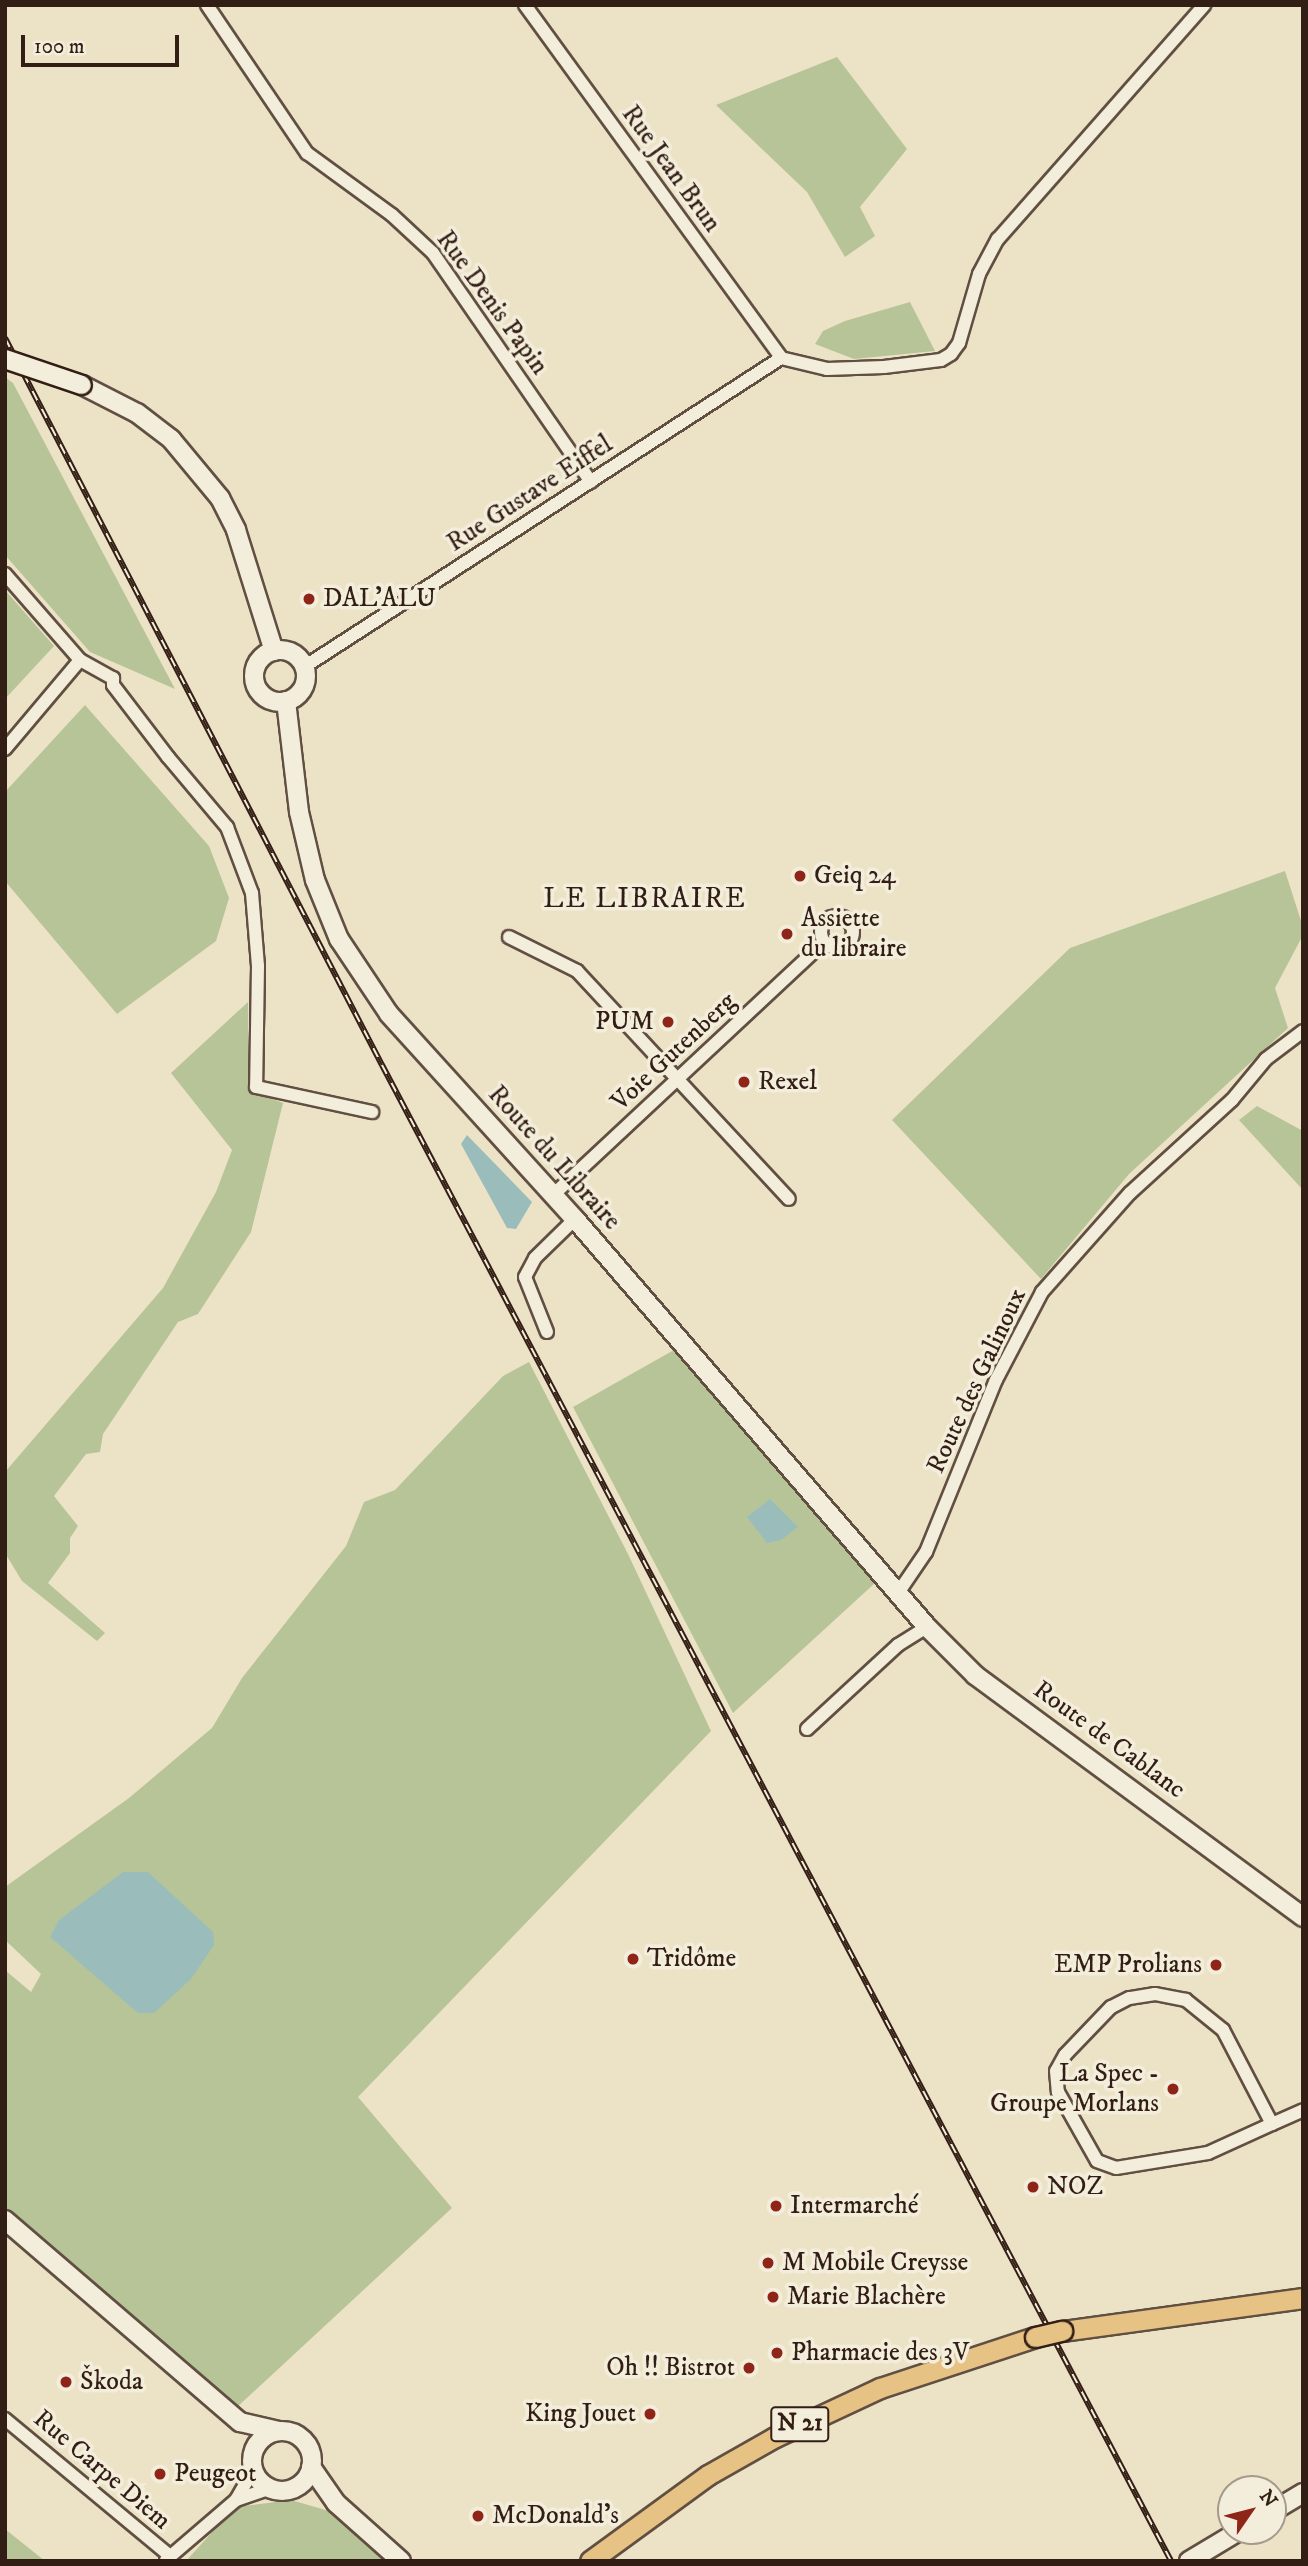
<!DOCTYPE html>
<meta charset="utf-8">
<style>
body{margin:0}
#map{position:relative;width:1308px;height:2566px;overflow:hidden;background:#ece3c7;font-family:"IM FELL DW Pica",serif}
div>[style]{position:absolute}
.green>*{inset:0;background:#b7c497}
.water>*{inset:0;background:#9abdbc}
.roads{filter:drop-shadow(2px 0 #614f42) drop-shadow(-2px 0 #614f42) drop-shadow(0 2px #614f42) drop-shadow(0 -2px #614f42)}
.street>*{height:12px;margin:-6px;padding:0 6px;transform-origin:6px;border-radius:6px;background:#f3eddb}
.street>.ring{margin:-6px;padding:0;box-sizing:content-box;background:none;border:12px solid #f3eddb;border-radius:50%}
.secondary>*{height:18px;margin:-9px;padding:0 9px;transform-origin:9px;border-radius:9px;background:#f3eddb}
.secondary>.ring{margin:-9px;padding:0;box-sizing:content-box;background:none;border:18px solid #f3eddb;border-radius:50%}
.primary>*{height:19px;margin:-9.5px;padding:0 9.5px;transform-origin:9.5px;border-radius:9.5px;background:#e6c284}
.rail>*{height:6px;margin-top:-3px;transform-origin:0;background:repeating-linear-gradient(90deg,#f3eddb 0 10px,#331e15 0 20px);box-sizing:border-box;border-block:2px solid #331e15}
.bridges{filter:drop-shadow(2px 0 #331e15) drop-shadow(-2px 0 #331e15) drop-shadow(0 2px #331e15) drop-shadow(0 -2px #331e15)}
.secondary-bridge>*{height:18px;margin:-9px;padding:0 9px;transform-origin:9px;border-radius:9px;background:#f3eddb}
.primary-bridge>*{height:19px;margin:-9.5px;padding:0 9.5px;transform-origin:9.5px;border-radius:9.5px;background:#e6c284}
.dots>*{width:19px;height:19px;translate:-50% -50%;box-sizing:border-box;border:4px solid #f3eddb;border-radius:50%}
span{translate:-50% -50%;white-space:nowrap;text-align:center;line-height:1.15;-webkit-text-stroke:7px #f3eddb;paint-order:stroke}
.shield-label span{padding:2px 5px;background:#f3eddb;border:2px solid;border-radius:5px;-webkit-text-stroke-width:0}
.shield-label{font-size:24px;color:#331e15;font-weight:700}
.street-label{font-size:26px;color:#331e15}
.poi-label{font-size:26px;color:#331e15}
.left{translate:0 -50%;text-align:left}
.right{translate:-100% -50%;text-align:right}
.neighbourhood-label{font-size:28px;color:#331e15;letter-spacing:2px}
.frame{position:absolute;inset:0;border:7px solid #331e15;pointer-events:none}
.north{position:absolute;left:1217px;top:2475px;width:70px;height:70px;box-sizing:border-box;background:#f3eddb;border:2px solid #a69a8c;border-radius:50%;rotate:55deg;font-size:19px;font-weight:700;line-height:28px;text-align:center;color:#331e15}
.north::after{content:'';display:block;margin:auto;width:24px;height:32px;background:#8f2418;clip-path:polygon(50% 0,100% 100%,50% 72%,0 100%)}
.scale{position:absolute;left:21px;top:35px;width:158px;height:32px;box-sizing:border-box;border:4px solid #331e15;border-top:0;padding-left:9px;font-size:21px;line-height:24px;white-space:nowrap;color:#331e15;-webkit-text-stroke:5px #f3eddb;paint-order:stroke}
</style>
<div id="map">
<div class="green">
<div style="clip-path:polygon(837px 57px,907px 149px,860px 207px,875px 236px,845px 257px,807px 192px,716px 105px)"></div>
<div style="clip-path:polygon(910px 302px,935px 351px,854px 359px,815px 344px,823px 331px,845px 321px)"></div>
<div style="clip-path:polygon(5px 377px,13px 383px,175px 689px,90px 652px,5px 555px)"></div>
<div style="clip-path:polygon(5px 590px,54px 646px,5px 699px)"></div>
<div style="clip-path:polygon(85px 705px,209px 846px,229px 898px,216px 941px,117px 1014px,5px 881px,5px 792px)"></div>
<div style="clip-path:polygon(1285px 871px,1303px 927px,1303px 935px,1275px 988px,1288px 1028px,1129px 1174px,1041px 1279px,892px 1120px,1070px 948px)"></div>
<div style="clip-path:polygon(248px 1002px,249px 1090px,283px 1103px,251px 1232px,198px 1314px,178px 1322px,103px 1434px,100px 1452px,86px 1454px,54px 1496px,78px 1526px,70px 1538px,70px 1553px,48px 1583px,105px 1633px,97px 1641px,22px 1581px,5px 1553px,5px 1472px,163px 1288px,216px 1192px,232px 1150px,171px 1073px)"></div>
<div style="clip-path:polygon(1257px 1106px,1303px 1131px,1303px 1190px,1239px 1120px)"></div>
<div style="clip-path:polygon(674px 1350px,875px 1583px,733px 1713px,573px 1407px)"></div>
<div style="clip-path:polygon(529px 1362px,628px 1554px,711px 1731px,358px 2097px,452px 2208px,235px 2409px,5px 2207px,5px 1970px,31px 1992px,41px 1974px,5px 1940px,5px 1887px,129px 1798px,212px 1728px,242px 1678px,346px 1546px,364px 1502px,395px 1490px,503px 1376px)"></div>
<div style="clip-path:polygon(291px 2500px,329px 2511px,385px 2561px,186px 2561px,235px 2507px)"></div>
<div style="clip-path:polygon(5px 2528px,5px 2529px,45px 2561px,5px 2561px)"></div>
</div>
<div class="water">
<div style="clip-path:polygon(467px 1135px,532px 1202px,516px 1229px,507px 1228px,461px 1144px)"></div>
<div style="clip-path:polygon(770px 1499px,798px 1527px,781px 1540px,767px 1543px,747px 1517px)"></div>
<div style="clip-path:polygon(123px 1872px,148px 1872px,213px 1932px,214px 1945px,191px 1979px,154px 2013px,138px 2013px,50px 1937px,59px 1920px)"></div>
</div>
<div class="roads">
<div class="street">
<div style="left:207px;top:5px;width:179px;rotate:56deg"></div>
<div style="left:307px;top:153px;width:105px;rotate:36.1deg"></div>
<div style="left:392px;top:215px;width:56px;rotate:42.8deg"></div>
<div style="left:433px;top:253px;width:278px;rotate:55.4deg"></div>
<div style="left:525px;top:5px;width:436px;rotate:54deg"></div>
<div style="left:781px;top:358px;width:47px;rotate:13.4deg"></div>
<div style="left:827px;top:369px;width:57px;rotate:-2deg"></div>
<div style="left:884px;top:367px;width:57px;rotate:-7deg"></div>
<div style="left:941px;top:360px;width:12px;rotate:-31deg"></div>
<div style="left:951px;top:354px;width:14px;rotate:-54deg"></div>
<div style="left:959px;top:343px;width:72px;rotate:-73.8deg"></div>
<div style="left:979px;top:274px;width:40px;rotate:-62deg"></div>
<div style="left:998px;top:239px;width:312px;rotate:-48.6deg"></div>
<div style="left:5px;top:574px;width:114px;rotate:48.9deg"></div>
<div style="left:80px;top:660px;width:38px;rotate:29deg"></div>
<div style="left:113px;top:678px;width:7px;rotate:90deg"></div>
<div style="left:113px;top:685px;width:91px;rotate:52.6deg"></div>
<div style="left:168px;top:757px;width:92px;rotate:49.9deg"></div>
<div style="left:227px;top:827px;width:71px;rotate:69.3deg"></div>
<div style="left:252px;top:893px;width:73px;rotate:85.3deg"></div>
<div style="left:258px;top:966px;width:121px;rotate:90.9deg"></div>
<div style="left:256px;top:1087px;width:119px;rotate:12.2deg"></div>
<div style="left:304px;top:667px;width:568px;rotate:-32.94deg"></div>
<div style="left:5px;top:749px;width:116px;rotate:-49.9deg"></div>
<div class="ring" style="left:821px;top:916px;width:20px;height:20px"></div>
<div style="left:509px;top:937px;width:76px;rotate:26.6deg"></div>
<div style="left:577px;top:971px;width:311px;rotate:47.1deg"></div>
<div style="left:553px;top:1195px;width:371px;rotate:-43deg"></div>
<div style="left:547px;top:1332px;width:59px;rotate:-111.8deg"></div>
<div style="left:525px;top:1277px;width:21px;rotate:-62deg"></div>
<div style="left:535px;top:1258px;width:56px;rotate:-44.3deg"></div>
<div style="left:898px;top:1593px;width:50px;rotate:-55.7deg"></div>
<div style="left:926px;top:1552px;width:186px;rotate:-67.9deg"></div>
<div style="left:996px;top:1380px;width:99px;rotate:-62.4deg"></div>
<div style="left:1042px;top:1292px;width:132px;rotate:-48.4deg"></div>
<div style="left:1130px;top:1193px;width:138px;rotate:-42.4deg"></div>
<div style="left:1232px;top:1100px;width:53px;rotate:-50.3deg"></div>
<div style="left:1266px;top:1059px;width:46px;rotate:-37.1deg"></div>
<div style="left:807px;top:1729px;width:124px;rotate:-42.7deg"></div>
<div style="left:898px;top:1645px;width:34px;rotate:-32deg"></div>
<div style="left:1272px;top:2124px;width:106px;rotate:-117.5deg"></div>
<div style="left:1223px;top:2030px;width:48px;rotate:-141deg"></div>
<div style="left:1186px;top:2000px;width:32px;rotate:-169deg"></div>
<div style="left:1155px;top:1994px;width:26px;rotate:171deg"></div>
<div style="left:1129px;top:1998px;width:20px;rotate:153deg"></div>
<div style="left:1111px;top:2007px;width:66px;rotate:133.8deg"></div>
<div style="left:1065px;top:2055px;width:18px;rotate:119deg"></div>
<div style="left:1056px;top:2071px;width:21px;rotate:85deg"></div>
<div style="left:1058px;top:2092px;width:79px;rotate:60.5deg"></div>
<div style="left:1097px;top:2161px;width:20px;rotate:20deg"></div>
<div style="left:1116px;top:2168px;width:93px;rotate:-9.3deg"></div>
<div style="left:1208px;top:2153px;width:70px;rotate:-24.4deg"></div>
<div style="left:1272px;top:2124px;width:34px;rotate:-24deg"></div>
<div style="left:5px;top:2419px;width:214px;rotate:39.7deg"></div>
<div style="left:236px;top:2500px;width:36px;rotate:-60deg"></div>
<div style="left:166px;top:2560px;width:92px;rotate:-40.6deg"></div>
<div style="left:236px;top:2500px;width:37px;rotate:-19deg"></div>
</div>
<div class="secondary">
<div style="left:82px;top:385px;width:62px;rotate:27deg"></div>
<div style="left:137px;top:413px;width:43px;rotate:37.4deg"></div>
<div style="left:171px;top:439px;width:77px;rotate:50.3deg"></div>
<div style="left:220px;top:498px;width:36px;rotate:63deg"></div>
<div style="left:236px;top:530px;width:127px;rotate:72.6deg"></div>
<div class="ring" style="left:254px;top:650px;width:34px;height:34px"></div>
<div style="left:286px;top:701px;width:112px;rotate:83.3deg"></div>
<div style="left:299px;top:812px;width:70px;rotate:76.8deg"></div>
<div style="left:315px;top:880px;width:64px;rotate:67.9deg"></div>
<div style="left:339px;top:939px;width:90px;rotate:56.3deg"></div>
<div style="left:389px;top:1014px;width:277px;rotate:47.8deg"></div>
<div style="left:575px;top:1219px;width:539px;rotate:49.21deg"></div>
<div style="left:927px;top:1627px;width:68px;rotate:45deg"></div>
<div style="left:975px;top:1675px;width:408px;rotate:36.4deg"></div>
<div style="left:5px;top:2220px;width:310px;rotate:40.7deg"></div>
<div style="left:240px;top:2422px;width:40px;rotate:13deg"></div>
<div class="ring" style="left:252px;top:2431px;width:42px;height:42px"></div>
<div style="left:311px;top:2467px;width:44px;rotate:55.2deg"></div>
<div style="left:336px;top:2503px;width:87px;rotate:41.7deg"></div>
<div style="left:1273px;top:2511px;width:35px;rotate:-31deg"></div>
<div style="left:1189px;top:2561px;width:58px;rotate:-31deg"></div>
</div>
<div class="primary">
<div style="left:1062px;top:2331px;width:243px;rotate:-7.8deg"></div>
<div style="left:590px;top:2561px;width:146px;rotate:-36.1deg"></div>
<div style="left:708px;top:2475px;width:77px;rotate:-29.6deg"></div>
<div style="left:775px;top:2437px;width:116px;rotate:-25deg"></div>
<div style="left:880px;top:2388px;width:163px;rotate:-18.2deg"></div>
</div>
</div>
<div class="rail">
<div style="left:5px;top:338px;width:819px;rotate:62.59deg"></div>
<div style="left:382px;top:1065px;width:1691px;rotate:62.19deg"></div>
</div>
<div class="bridges">
<div class="secondary-bridge">
<div style="left:5px;top:359px;width:81px;rotate:18.7deg"></div>
</div>
<div class="primary-bridge">
<div style="left:1035px;top:2337px;width:28px;rotate:-13deg"></div>
</div>
</div>
<div class="dots">
<div style="left:309px;top:599px;background:#8f2418"></div>
<div style="left:800px;top:876px;background:#8f2418"></div>
<div style="left:787px;top:934px;background:#8f2418"></div>
<div style="left:668px;top:1022px;background:#8f2418"></div>
<div style="left:744px;top:1082px;background:#8f2418"></div>
<div style="left:633px;top:1959px;background:#8f2418"></div>
<div style="left:1216px;top:1965px;background:#8f2418"></div>
<div style="left:1173px;top:2089px;background:#8f2418"></div>
<div style="left:1033px;top:2187px;background:#8f2418"></div>
<div style="left:776px;top:2206px;background:#8f2418"></div>
<div style="left:768px;top:2263px;background:#8f2418"></div>
<div style="left:773px;top:2297px;background:#8f2418"></div>
<div style="left:777px;top:2353px;background:#8f2418"></div>
<div style="left:749px;top:2368px;background:#8f2418"></div>
<div style="left:66px;top:2382px;background:#8f2418"></div>
<div style="left:650px;top:2414px;background:#8f2418"></div>
<div style="left:160px;top:2474px;background:#8f2418"></div>
<div style="left:478px;top:2516px;background:#8f2418"></div>
</div>
<div class="shield-label">
<span style="left:800px;top:2424px">N 21</span>
</div>
<div class="street-label">
<span style="left:671px;top:169px;rotate:54deg">Rue Jean Brun</span>
<span style="left:492px;top:303px;rotate:54deg">Rue Denis Papin</span>
<span style="left:530px;top:494px;rotate:-33deg">Rue Gustave Eiffel</span>
<span style="left:674px;top:1052px;rotate:-43deg">Voie Gutenberg</span>
<span style="left:554px;top:1158px;rotate:48deg">Route du Libraire</span>
<span style="left:977px;top:1381px;rotate:-65deg">Route des Galinoux</span>
<span style="left:1109px;top:1740px;rotate:36deg">Route de Cablanc</span>
<span style="left:102px;top:2470px;rotate:40deg">Rue Carpe Diem</span>
</div>
<div class="poi-label">
<span class="left" style="left:323px;top:599px">DAL'ALU</span>
<span class="left" style="left:814px;top:876px">Geiq 24</span>
<span class="left" style="left:801px;top:934px">Assiette<br>du libraire</span>
<span class="right" style="left:654px;top:1022px">PUM</span>
<span class="left" style="left:758px;top:1082px">Rexel</span>
<span class="left" style="left:647px;top:1959px">Tridôme</span>
<span class="right" style="left:1202px;top:1965px">EMP Prolians</span>
<span class="right" style="left:1159px;top:2089px">La Spec -<br>Groupe Morlans</span>
<span class="left" style="left:1047px;top:2187px">NOZ</span>
<span class="left" style="left:790px;top:2206px">Intermarché</span>
<span class="left" style="left:782px;top:2263px">M Mobile Creysse</span>
<span class="left" style="left:787px;top:2297px">Marie Blachère</span>
<span class="left" style="left:791px;top:2353px">Pharmacie des 3V</span>
<span class="right" style="left:735px;top:2368px">Oh !! Bistrot</span>
<span class="left" style="left:80px;top:2382px">Škoda</span>
<span class="right" style="left:636px;top:2414px">King Jouet</span>
<span class="left" style="left:174px;top:2474px">Peugeot</span>
<span class="left" style="left:492px;top:2516px">McDonald's</span>
</div>
<div class="neighbourhood-label">
<span style="left:645px;top:899px">LE LIBRAIRE</span>
</div>
<div class="frame"></div>
<div class="north">N</div>
<div class="scale">100 m</div>
</div>
